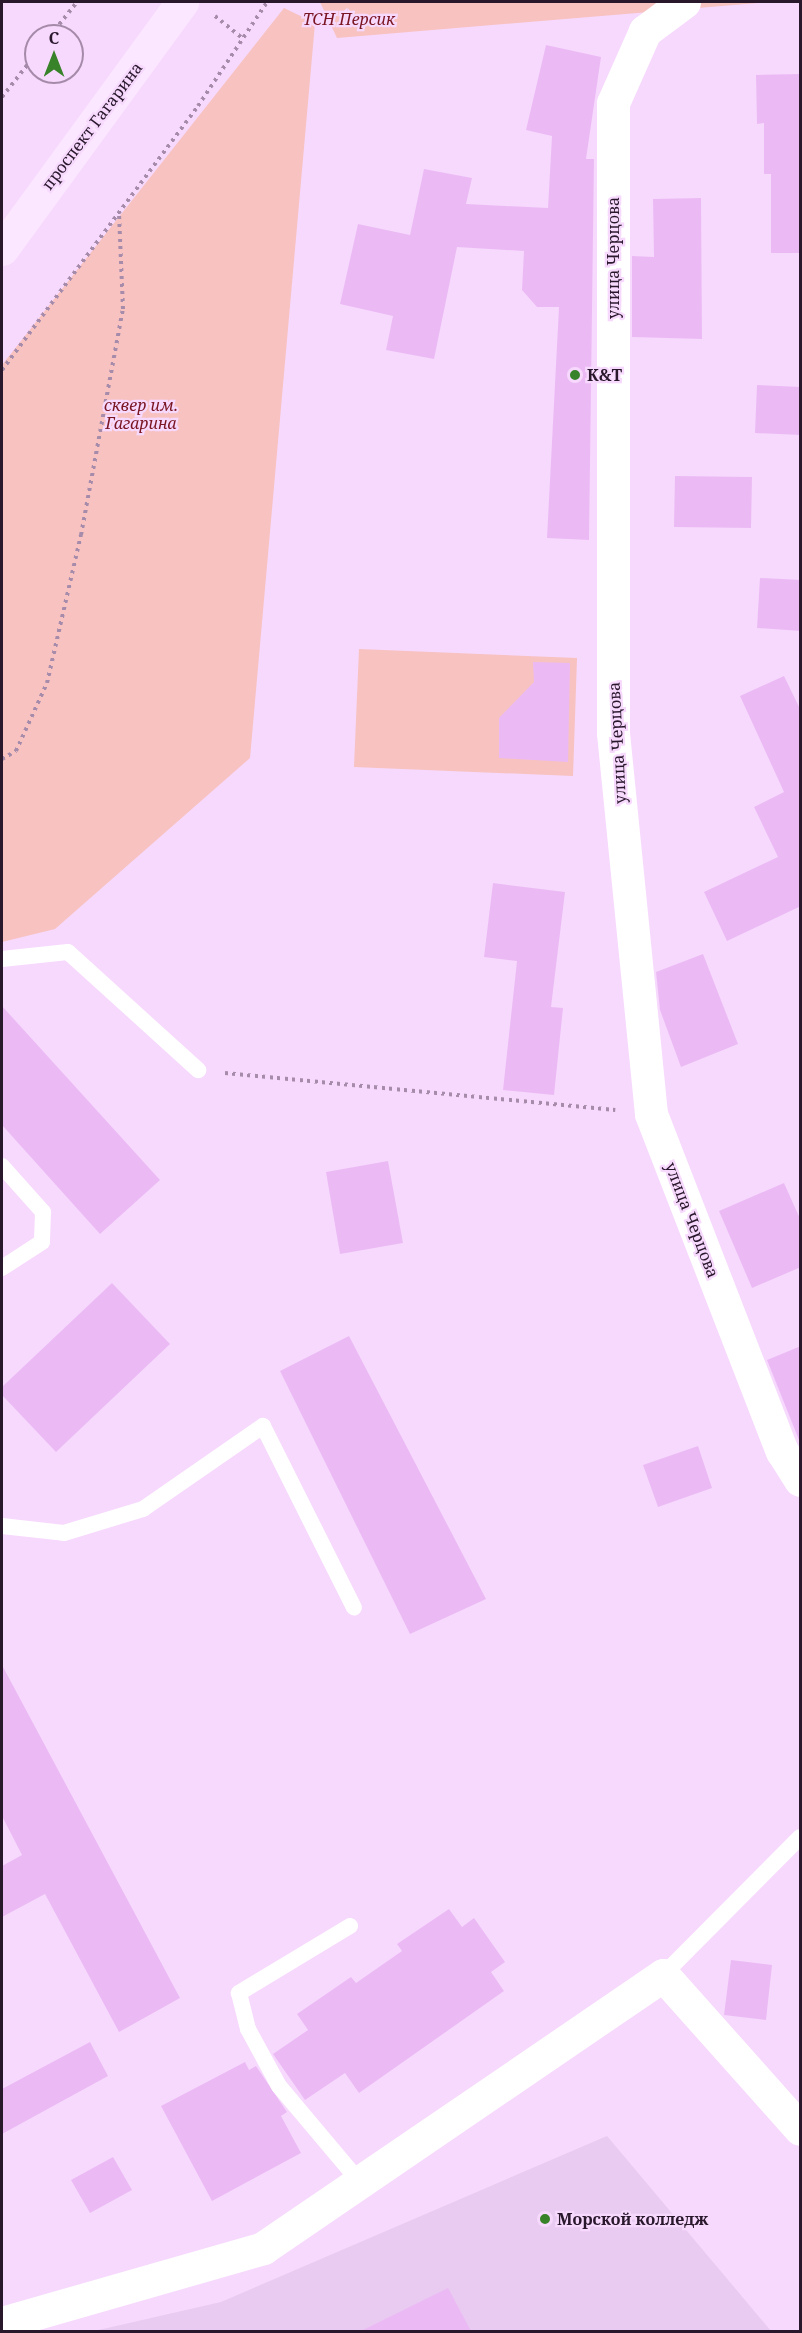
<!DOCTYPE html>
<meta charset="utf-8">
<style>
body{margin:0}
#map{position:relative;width:802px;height:2333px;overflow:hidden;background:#f7d9fd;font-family:"Noto Serif",serif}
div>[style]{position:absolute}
.built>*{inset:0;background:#e9caf0}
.green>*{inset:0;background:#f7c2c0}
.building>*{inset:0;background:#ebbaf5}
.path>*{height:4px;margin-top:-2px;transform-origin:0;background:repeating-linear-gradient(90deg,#a68caa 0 3px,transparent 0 7.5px)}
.lane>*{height:16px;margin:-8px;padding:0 8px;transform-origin:8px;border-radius:8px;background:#fff}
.street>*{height:33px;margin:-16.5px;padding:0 16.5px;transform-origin:16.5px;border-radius:16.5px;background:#fff}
.secondary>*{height:33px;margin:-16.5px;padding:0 16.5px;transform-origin:16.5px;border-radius:16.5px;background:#fbe7ff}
.dots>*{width:16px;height:16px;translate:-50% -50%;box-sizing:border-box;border:3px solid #f7d9fd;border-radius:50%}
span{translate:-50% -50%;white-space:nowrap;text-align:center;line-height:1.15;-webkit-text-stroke:4.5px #f7d9fd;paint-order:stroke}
.park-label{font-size:16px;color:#7a1522;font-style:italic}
.street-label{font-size:16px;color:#29172c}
.poi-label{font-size:16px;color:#29172c;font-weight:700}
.left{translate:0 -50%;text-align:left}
.frame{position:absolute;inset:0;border:3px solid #29172c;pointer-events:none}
.north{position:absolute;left:24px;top:24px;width:60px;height:60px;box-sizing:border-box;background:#f7d9fd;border:2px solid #a58ba9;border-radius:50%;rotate:0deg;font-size:16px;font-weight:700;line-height:24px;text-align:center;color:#29172c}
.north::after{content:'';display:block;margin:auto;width:21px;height:27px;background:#388229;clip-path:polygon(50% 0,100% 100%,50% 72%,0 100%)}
</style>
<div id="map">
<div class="built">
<div style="clip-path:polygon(607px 2136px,771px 2331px,90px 2332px,221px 2302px)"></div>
</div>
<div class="green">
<div style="clip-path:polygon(320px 2px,770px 2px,337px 38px)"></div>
<div style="clip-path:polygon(284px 8px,315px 23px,250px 758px,55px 929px,2px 942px,2px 365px)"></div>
<div style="clip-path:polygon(359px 649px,577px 658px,573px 776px,354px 767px)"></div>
</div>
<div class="building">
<div style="clip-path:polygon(546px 45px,601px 57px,586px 159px,594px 159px,589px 540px,547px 538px,559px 307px,537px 307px,522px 290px,524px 251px,457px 247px,434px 359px,386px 350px,393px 316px,340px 304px,358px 224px,410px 235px,424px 169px,472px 178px,466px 204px,548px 208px,552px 136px,526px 130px)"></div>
<div style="clip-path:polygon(801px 74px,801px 253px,771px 253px,771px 174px,764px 174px,764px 123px,757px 124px,756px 75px)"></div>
<div style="clip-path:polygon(701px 198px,702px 339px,632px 337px,632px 256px,654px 257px,653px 199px)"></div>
<div style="clip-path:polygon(757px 385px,801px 387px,801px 435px,755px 433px)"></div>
<div style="clip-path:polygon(675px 476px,752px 477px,751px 528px,674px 527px)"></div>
<div style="clip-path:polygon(760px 578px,801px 580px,801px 631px,757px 628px)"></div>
<div style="clip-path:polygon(533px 662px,570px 663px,568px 762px,499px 758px,499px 718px,534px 682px)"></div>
<div style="clip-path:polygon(784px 676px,801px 711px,801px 906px,727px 941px,704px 892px,778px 857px,754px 807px,784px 792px,740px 696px)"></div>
<div style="clip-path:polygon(493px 883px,565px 892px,551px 1007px,563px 1008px,554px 1095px,503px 1090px,517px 961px,484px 957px)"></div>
<div style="clip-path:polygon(703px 954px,738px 1044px,681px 1067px,660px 1010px,656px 972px)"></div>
<div style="clip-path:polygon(2px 1006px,160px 1180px,100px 1234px,2px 1125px)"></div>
<div style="clip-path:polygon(388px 1161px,403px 1243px,340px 1254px,326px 1172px)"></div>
<div style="clip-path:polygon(784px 1183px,801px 1221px,801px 1267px,752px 1288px,719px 1211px)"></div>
<div style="clip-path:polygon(112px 1283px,170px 1344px,56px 1452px,2px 1395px,2px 1387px)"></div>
<div style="clip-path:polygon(349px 1336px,486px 1599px,410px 1634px,280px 1371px)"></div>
<div style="clip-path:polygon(801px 1346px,801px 1445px,767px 1360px)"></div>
<div style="clip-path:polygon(698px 1446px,712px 1488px,658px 1507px,643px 1465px)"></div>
<div style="clip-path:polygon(2px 1665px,180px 1998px,119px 2032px,45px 1894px,2px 1917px,2px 1866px,22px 1855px,2px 1816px)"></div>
<div style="clip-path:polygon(449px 1909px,462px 1927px,474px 1918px,505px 1962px,491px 1972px,504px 1991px,359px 2093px,345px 2073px,305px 2100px,273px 2054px,308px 2030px,297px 2014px,351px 1977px,356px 1983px,402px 1951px,397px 1944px)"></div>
<div style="clip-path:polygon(731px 1960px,772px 1965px,766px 2020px,724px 2015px)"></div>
<div style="clip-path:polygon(90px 2042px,108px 2076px,2px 2134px,2px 2089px)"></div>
<div style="clip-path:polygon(245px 2062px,249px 2070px,256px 2066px,287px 2112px,281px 2116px,301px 2153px,212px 2201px,161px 2106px)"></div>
<div style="clip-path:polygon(113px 2157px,132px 2190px,90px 2213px,71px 2180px)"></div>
<div style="clip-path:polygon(448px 2288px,471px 2331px,361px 2331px)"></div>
</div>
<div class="path">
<div style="left:215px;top:16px;width:35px;rotate:39deg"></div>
<div style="left:50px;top:36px;width:43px;rotate:-51.5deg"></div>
<div style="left:2px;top:97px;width:55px;rotate:-51.7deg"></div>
<div style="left:2px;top:370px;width:329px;rotate:-53.4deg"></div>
<div style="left:198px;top:106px;width:125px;rotate:-56.4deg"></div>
<div style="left:2px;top:759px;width:16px;rotate:-30deg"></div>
<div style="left:16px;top:751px;width:75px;rotate:-65.5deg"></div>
<div style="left:47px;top:683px;width:152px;rotate:-77.1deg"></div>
<div style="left:81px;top:535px;width:230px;rotate:-79.5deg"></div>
<div style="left:123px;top:309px;width:97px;rotate:-92.4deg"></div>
<div style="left:225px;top:1073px;width:392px;rotate:5.4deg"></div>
</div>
<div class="lane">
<div style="left:2px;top:959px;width:66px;rotate:-6.1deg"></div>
<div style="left:68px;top:952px;width:176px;rotate:42.2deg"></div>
<div style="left:2px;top:1166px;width:62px;rotate:48.3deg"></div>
<div style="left:43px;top:1212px;width:30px;rotate:92deg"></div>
<div style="left:42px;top:1242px;width:48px;rotate:147deg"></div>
<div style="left:2px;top:1526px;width:62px;rotate:6.4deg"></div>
<div style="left:64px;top:1533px;width:83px;rotate:-16.9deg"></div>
<div style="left:143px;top:1509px;width:146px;rotate:-34.7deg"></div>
<div style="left:263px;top:1426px;width:203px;rotate:63.4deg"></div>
<div style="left:350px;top:1926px;width:130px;rotate:148.9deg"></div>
<div style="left:239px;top:1993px;width:37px;rotate:76deg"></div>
<div style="left:248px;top:2029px;width:65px;rotate:61.5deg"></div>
<div style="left:279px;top:2086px;width:124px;rotate:49.9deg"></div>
<div style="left:663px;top:1975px;width:194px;rotate:-45.2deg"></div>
</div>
<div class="street">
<div style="left:684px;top:2px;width:49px;rotate:143.4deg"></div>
<div style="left:645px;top:31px;width:79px;rotate:114deg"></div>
<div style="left:613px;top:103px;width:630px;rotate:90deg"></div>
<div style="left:613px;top:733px;width:383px;rotate:84.3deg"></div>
<div style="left:651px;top:1114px;width:362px;rotate:68.8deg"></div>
<div style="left:782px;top:1451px;width:34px;rotate:58deg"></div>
<div style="left:2px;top:2323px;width:272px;rotate:-16deg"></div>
<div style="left:263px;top:2248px;width:484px;rotate:-34.3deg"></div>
<div style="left:663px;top:1975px;width:206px;rotate:48.3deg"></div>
</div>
<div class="secondary">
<div style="left:2px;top:249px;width:306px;rotate:-53.9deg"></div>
</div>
<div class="dots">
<div style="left:575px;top:375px;background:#388229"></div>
<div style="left:545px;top:2219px;background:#388229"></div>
</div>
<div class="park-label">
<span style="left:349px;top:19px">ТСН Персик</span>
<span style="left:141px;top:414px">сквер им.<br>Гагарина</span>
</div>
<div class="street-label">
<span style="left:92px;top:126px;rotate:-53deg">проспект Гагарина</span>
<span style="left:613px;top:258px;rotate:-90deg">улица Черцова</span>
<span style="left:617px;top:743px;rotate:-93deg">улица Черцова</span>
<span style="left:692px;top:1220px;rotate:69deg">улица Черцова</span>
</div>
<div class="poi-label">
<span class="left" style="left:587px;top:375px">К&amp;Т</span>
<span class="left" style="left:557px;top:2219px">Морской колледж</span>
</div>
<div class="frame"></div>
<div class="north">С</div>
</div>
